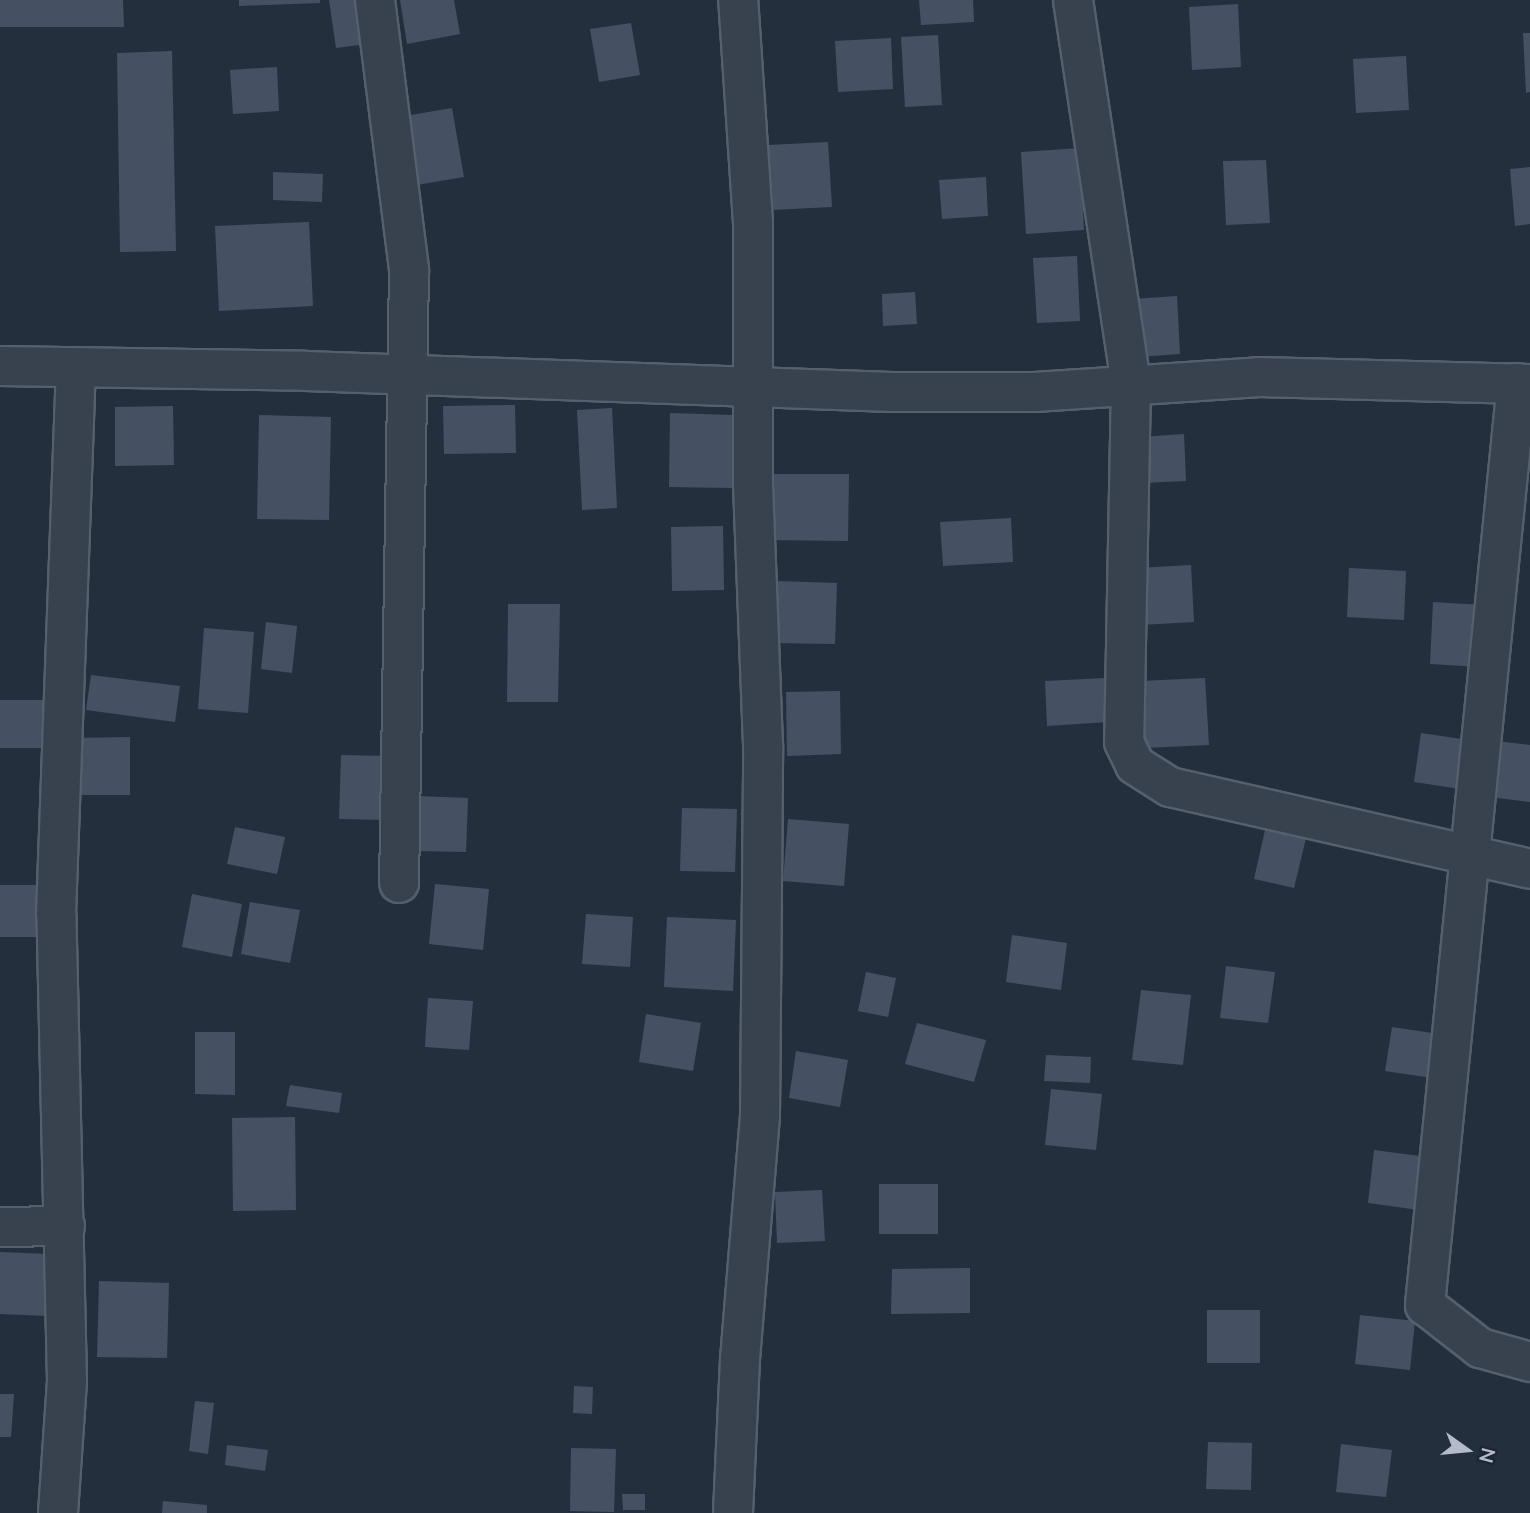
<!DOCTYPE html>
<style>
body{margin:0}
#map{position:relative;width:1530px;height:1513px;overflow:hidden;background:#242f3e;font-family:Lato,sans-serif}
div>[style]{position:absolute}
.building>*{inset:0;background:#455162}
.roads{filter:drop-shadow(2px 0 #565f6c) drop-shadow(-2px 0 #565f6c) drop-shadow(0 2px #565f6c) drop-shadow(0 -2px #565f6c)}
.minor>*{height:38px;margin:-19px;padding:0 19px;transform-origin:19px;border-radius:19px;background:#38414e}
span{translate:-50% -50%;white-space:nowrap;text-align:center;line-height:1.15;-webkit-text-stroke:7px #1d2633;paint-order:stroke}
.north{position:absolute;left:1432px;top:1415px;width:70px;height:70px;-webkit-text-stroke:5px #1d2633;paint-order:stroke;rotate:105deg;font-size:19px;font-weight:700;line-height:28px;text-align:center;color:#b4bcc9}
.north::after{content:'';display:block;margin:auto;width:24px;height:32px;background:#b4bcc9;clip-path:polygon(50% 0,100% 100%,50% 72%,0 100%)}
</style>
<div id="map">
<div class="building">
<div style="clip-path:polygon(0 0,123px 0,124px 27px,0 27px)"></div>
<div style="clip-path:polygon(239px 0,320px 0,320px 3px,239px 6px)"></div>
<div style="clip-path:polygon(329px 0,361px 0,367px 44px,336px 48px)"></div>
<div style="clip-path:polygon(400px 0,454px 0,460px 34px,407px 44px)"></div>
<div style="clip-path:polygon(919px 0,973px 0,974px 22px,921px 25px)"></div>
<div style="clip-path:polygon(1238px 4px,1241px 67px,1192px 70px,1189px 7px)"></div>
<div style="clip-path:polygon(631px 23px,640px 75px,599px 82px,590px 29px)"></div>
<div style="clip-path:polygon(1523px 33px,1530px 33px,1530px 92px,1526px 93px)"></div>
<div style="clip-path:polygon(938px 35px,942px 105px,905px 107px,901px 37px)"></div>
<div style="clip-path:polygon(891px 38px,893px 89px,838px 92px,835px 41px)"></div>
<div style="clip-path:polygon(172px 51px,176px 251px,120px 252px,117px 53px)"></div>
<div style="clip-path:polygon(1406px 56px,1409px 110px,1356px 113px,1353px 59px)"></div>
<div style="clip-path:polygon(277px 67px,279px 111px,233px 114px,230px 70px)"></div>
<div style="clip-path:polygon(452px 108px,464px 177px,417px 185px,405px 116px)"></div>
<div style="clip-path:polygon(828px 142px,832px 207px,771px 210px,768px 145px)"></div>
<div style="clip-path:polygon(1080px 148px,1084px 230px,1026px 234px,1021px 152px)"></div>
<div style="clip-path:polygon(1266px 160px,1270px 223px,1226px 225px,1223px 161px)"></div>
<div style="clip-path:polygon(1530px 167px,1530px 224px,1515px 226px,1510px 169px)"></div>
<div style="clip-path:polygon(273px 172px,323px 174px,322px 202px,273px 200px)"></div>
<div style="clip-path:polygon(986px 177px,988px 216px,942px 219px,939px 180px)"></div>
<div style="clip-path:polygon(309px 222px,313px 306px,219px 311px,215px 226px)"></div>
<div style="clip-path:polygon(1077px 256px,1080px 321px,1037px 323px,1033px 258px)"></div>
<div style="clip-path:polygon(915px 292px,917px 324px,883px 326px,882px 294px)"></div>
<div style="clip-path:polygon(1177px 296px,1180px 354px,1137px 357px,1133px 299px)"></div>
<div style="clip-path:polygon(515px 405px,516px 453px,444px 454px,443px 406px)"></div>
<div style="clip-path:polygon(173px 406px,174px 465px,115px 466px,115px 407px)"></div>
<div style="clip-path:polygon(612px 408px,617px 508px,582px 510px,577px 410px)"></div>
<div style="clip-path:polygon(670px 413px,733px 415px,732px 488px,669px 487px)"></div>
<div style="clip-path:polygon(259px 415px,331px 417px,329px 520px,257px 519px)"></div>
<div style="clip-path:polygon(1184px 434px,1186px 481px,1142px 483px,1140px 437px)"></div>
<div style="clip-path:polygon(767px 474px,849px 474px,848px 541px,765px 540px)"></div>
<div style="clip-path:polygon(1011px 518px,1013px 562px,943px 566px,940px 522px)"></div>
<div style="clip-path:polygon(723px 526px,724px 590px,672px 591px,671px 527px)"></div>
<div style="clip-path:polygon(1191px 565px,1194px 622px,1140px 625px,1137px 568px)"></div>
<div style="clip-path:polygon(1349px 568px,1406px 571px,1404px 620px,1347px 617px)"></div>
<div style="clip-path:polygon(776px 581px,837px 583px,835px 644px,773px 643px)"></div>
<div style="clip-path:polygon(1433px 602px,1483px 605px,1480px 667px,1430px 664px)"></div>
<div style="clip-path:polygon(508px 604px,560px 604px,558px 702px,507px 702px)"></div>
<div style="clip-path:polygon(266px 622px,297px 626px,292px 673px,261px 669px)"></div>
<div style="clip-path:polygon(204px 628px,254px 632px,248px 713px,198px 709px)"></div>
<div style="clip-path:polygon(91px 675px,180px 686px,175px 722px,86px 710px)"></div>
<div style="clip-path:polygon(1106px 678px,1109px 722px,1047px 726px,1045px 681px)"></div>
<div style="clip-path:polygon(1205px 678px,1209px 745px,1144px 748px,1141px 681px)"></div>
<div style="clip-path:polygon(840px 691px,841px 754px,787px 756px,786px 692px)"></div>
<div style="clip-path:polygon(0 700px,49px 700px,49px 748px,0 748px)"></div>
<div style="clip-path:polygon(1421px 733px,1475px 741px,1467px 790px,1414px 782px)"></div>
<div style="clip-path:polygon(130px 737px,130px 795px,74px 795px,74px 738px)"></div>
<div style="clip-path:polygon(1496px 741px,1530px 745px,1530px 802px,1489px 797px)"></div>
<div style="clip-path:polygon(341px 755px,392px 756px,390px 820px,339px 819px)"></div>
<div style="clip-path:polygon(418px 796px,468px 798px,466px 852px,416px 851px)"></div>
<div style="clip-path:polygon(682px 808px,737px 809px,735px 872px,680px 871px)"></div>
<div style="clip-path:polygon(788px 819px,849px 824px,844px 886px,783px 881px)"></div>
<div style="clip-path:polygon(1267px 821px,1308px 830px,1294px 888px,1254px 879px)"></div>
<div style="clip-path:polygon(235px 827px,285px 837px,277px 874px,227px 864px)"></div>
<div style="clip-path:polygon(435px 884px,489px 889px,483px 950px,429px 944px)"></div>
<div style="clip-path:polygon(0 885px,38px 885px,38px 937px,0 937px)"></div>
<div style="clip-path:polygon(192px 894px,242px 904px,232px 957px,182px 947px)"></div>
<div style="clip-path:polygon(250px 902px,300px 910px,290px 963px,241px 954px)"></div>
<div style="clip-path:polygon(586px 914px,633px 917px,630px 967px,582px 964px)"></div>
<div style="clip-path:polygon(667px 917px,736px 920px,733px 991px,664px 987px)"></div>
<div style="clip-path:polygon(1012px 935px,1067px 943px,1061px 990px,1006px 982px)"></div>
<div style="clip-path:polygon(1226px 966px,1275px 972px,1268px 1023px,1220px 1018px)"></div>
<div style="clip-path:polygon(866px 972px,896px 978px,888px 1017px,858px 1011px)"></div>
<div style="clip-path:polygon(1141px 990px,1191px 995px,1183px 1065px,1132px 1060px)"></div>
<div style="clip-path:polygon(428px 998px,473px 1001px,469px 1050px,425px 1047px)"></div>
<div style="clip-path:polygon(646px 1014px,701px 1023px,693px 1071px,639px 1062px)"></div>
<div style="clip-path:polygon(917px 1023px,986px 1040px,974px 1082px,905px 1064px)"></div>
<div style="clip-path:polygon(1392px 1027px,1439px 1034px,1432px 1078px,1385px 1071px)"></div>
<div style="clip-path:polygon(195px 1032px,235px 1032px,235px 1095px,195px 1094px)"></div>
<div style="clip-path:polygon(796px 1051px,848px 1060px,840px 1107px,789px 1098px)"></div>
<div style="clip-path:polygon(1046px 1055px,1091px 1057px,1090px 1083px,1044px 1081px)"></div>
<div style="clip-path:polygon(290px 1085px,342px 1093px,339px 1113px,286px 1106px)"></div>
<div style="clip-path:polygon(1051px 1089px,1102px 1094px,1096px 1150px,1045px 1145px)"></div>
<div style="clip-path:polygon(295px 1117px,296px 1210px,233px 1211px,232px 1118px)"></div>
<div style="clip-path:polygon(1374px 1150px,1427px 1157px,1419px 1210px,1368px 1203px)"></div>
<div style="clip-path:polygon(879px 1184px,938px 1184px,938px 1234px,879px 1234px)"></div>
<div style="clip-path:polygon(822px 1190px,825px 1241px,777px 1243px,775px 1192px)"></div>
<div style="clip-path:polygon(0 1252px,50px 1254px,47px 1316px,0 1314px)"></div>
<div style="clip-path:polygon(970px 1268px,970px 1313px,891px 1314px,892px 1269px)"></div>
<div style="clip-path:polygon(99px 1281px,169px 1283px,167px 1358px,97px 1357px)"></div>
<div style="clip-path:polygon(1207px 1310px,1260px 1310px,1260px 1363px,1207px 1363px)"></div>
<div style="clip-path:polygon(1360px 1315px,1415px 1321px,1410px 1370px,1355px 1364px)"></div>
<div style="clip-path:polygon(574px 1386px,593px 1387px,592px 1414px,573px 1413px)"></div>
<div style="clip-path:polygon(0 1394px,14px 1394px,11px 1437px,0 1437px)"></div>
<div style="clip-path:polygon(195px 1401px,214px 1403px,208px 1454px,189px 1451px)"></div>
<div style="clip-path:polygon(1208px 1442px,1252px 1443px,1251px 1490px,1206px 1489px)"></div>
<div style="clip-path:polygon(1341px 1444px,1392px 1450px,1386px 1497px,1336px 1492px)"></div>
<div style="clip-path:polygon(227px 1445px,268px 1450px,265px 1471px,225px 1465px)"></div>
<div style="clip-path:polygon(571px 1448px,616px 1449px,614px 1512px,570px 1511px)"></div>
<div style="clip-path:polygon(622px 1494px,645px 1494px,645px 1510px,623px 1510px)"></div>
<div style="clip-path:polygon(163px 1501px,207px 1505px,207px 1513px,162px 1513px)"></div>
</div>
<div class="roads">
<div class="minor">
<div style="left:375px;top:0;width:272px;rotate:82.8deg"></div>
<div style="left:409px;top:270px;width:613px;rotate:90.93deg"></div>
<div style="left:1073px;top:0;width:389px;rotate:81.4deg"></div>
<div style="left:1131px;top:385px;width:357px;rotate:91.1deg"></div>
<div style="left:1124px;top:742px;width:25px;rotate:64deg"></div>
<div style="left:1135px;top:765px;width:41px;rotate:32.2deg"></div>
<div style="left:1170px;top:787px;width:369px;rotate:12.8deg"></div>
<div style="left:0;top:366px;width:306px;rotate:0.9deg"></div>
<div style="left:306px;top:371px;width:586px;rotate:2.05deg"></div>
<div style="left:892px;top:392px;width:143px"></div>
<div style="left:1035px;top:392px;width:225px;rotate:-3.8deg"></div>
<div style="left:1259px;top:377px;width:271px;rotate:1.5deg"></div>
<div style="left:1517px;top:383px;width:927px;rotate:95.7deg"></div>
<div style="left:1425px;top:1305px;width:70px;rotate:38deg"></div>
<div style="left:1480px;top:1348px;width:52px;rotate:15.6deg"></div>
<div style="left:0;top:1227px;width:65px;rotate:-0.9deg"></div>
<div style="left:58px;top:1513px;width:132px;rotate:-86.1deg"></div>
<div style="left:67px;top:1381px;width:467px;rotate:-91.3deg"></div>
<div style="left:56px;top:914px;width:547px;rotate:-87.91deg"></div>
<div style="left:733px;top:1513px;width:154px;rotate:-87.4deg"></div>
<div style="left:740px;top:1359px;width:245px;rotate:-85.3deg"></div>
<div style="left:760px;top:1115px;width:370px;rotate:-89.5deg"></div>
<div style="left:763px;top:745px;width:263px;rotate:-92.2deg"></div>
<div style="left:753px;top:482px;width:259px;rotate:-90deg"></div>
<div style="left:753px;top:223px;width:224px;rotate:-93.8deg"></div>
</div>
</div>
<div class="north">N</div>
</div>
